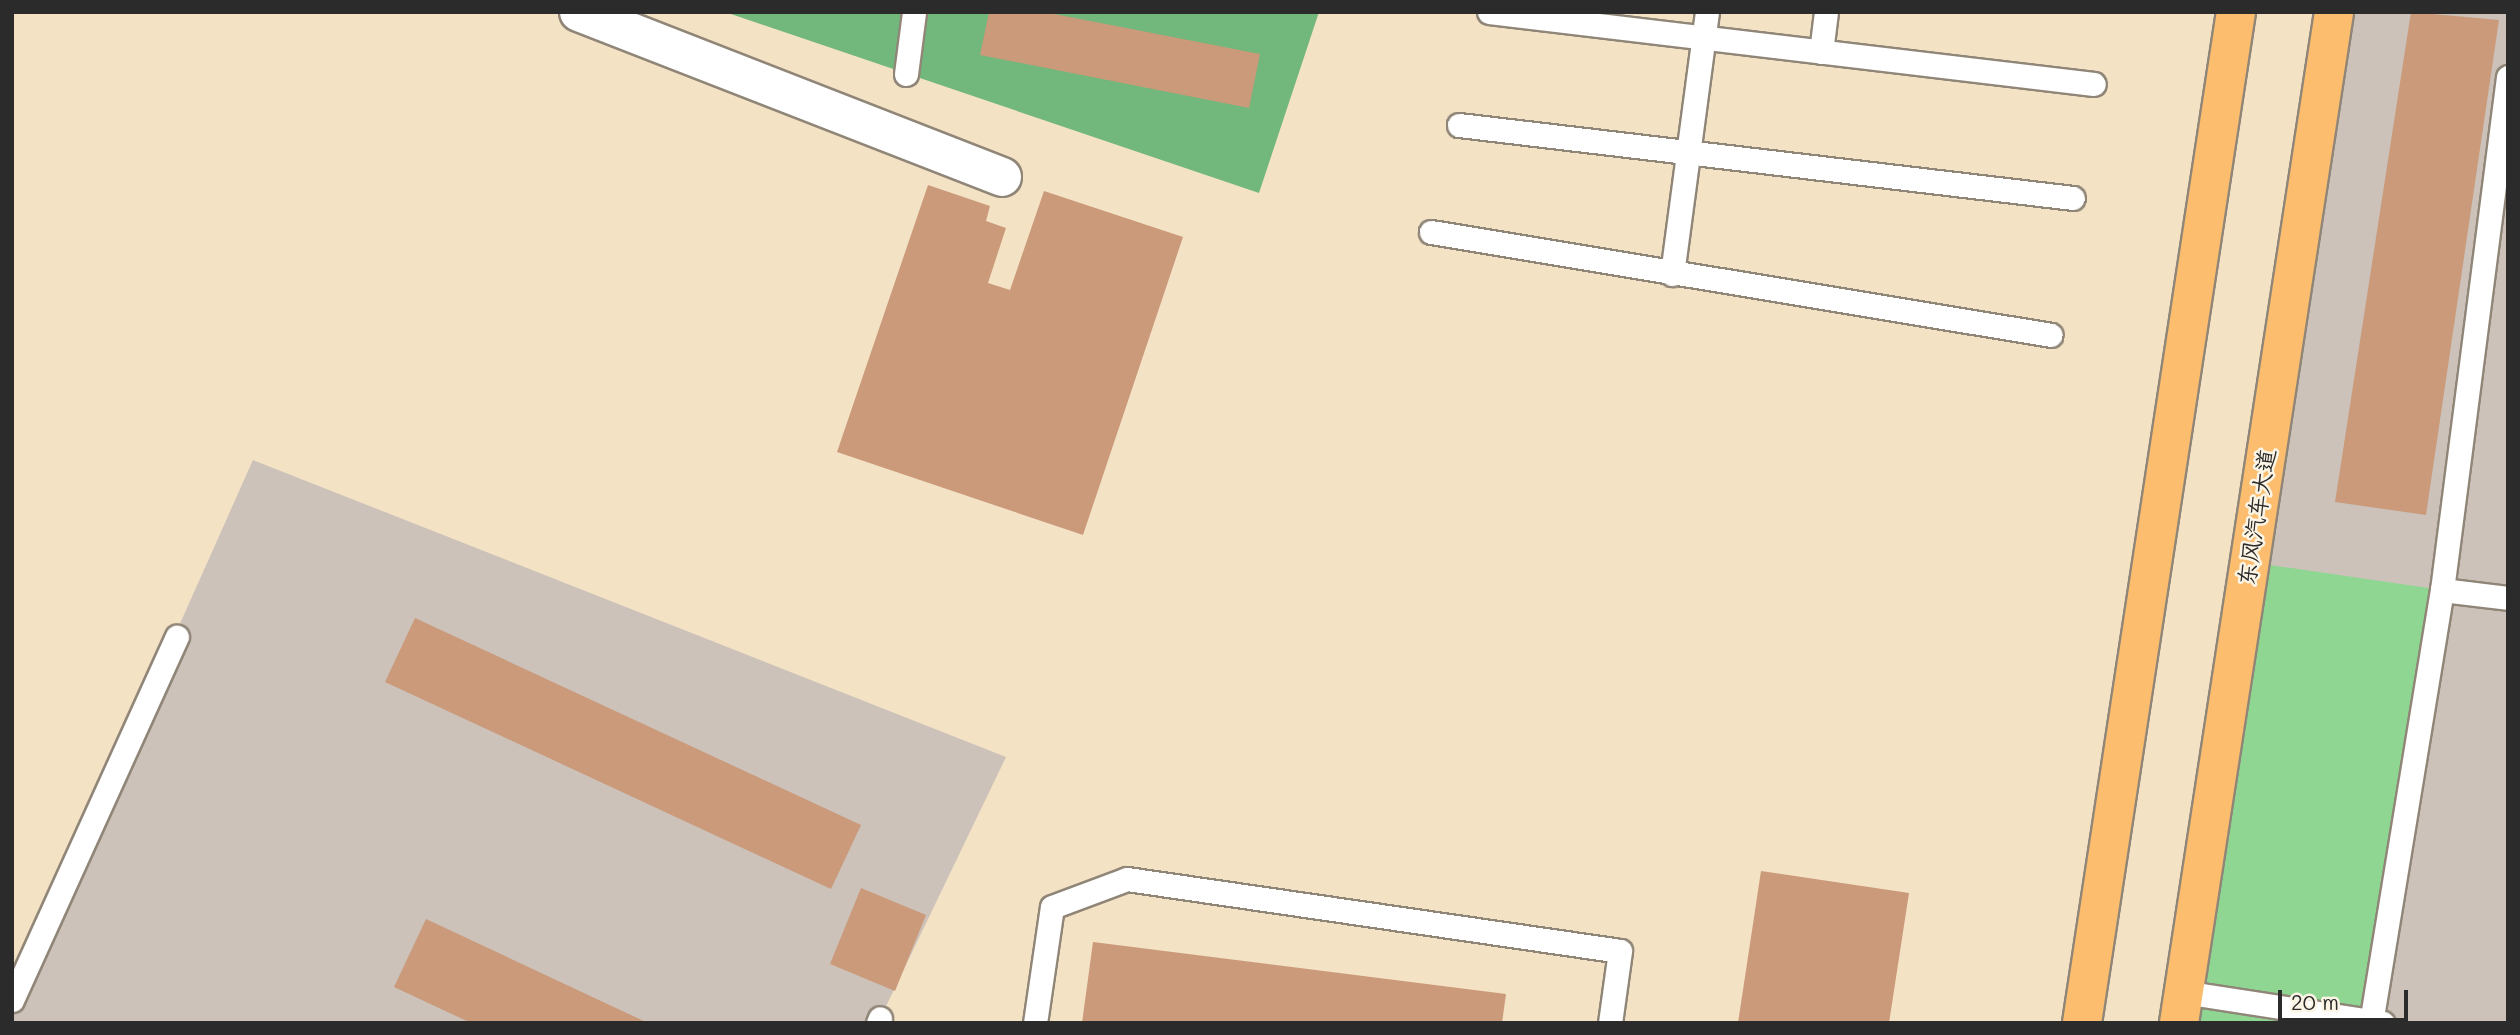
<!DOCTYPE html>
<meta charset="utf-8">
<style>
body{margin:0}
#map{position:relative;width:2520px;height:1035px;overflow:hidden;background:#f4e2c5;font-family:Mali,"LXGW WenKai TC",sans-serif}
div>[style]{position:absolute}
.industrial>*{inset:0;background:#ccc2b9}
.green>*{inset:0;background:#8ed691}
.forest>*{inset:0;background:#72b77b}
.building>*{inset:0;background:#ca9a7b}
.roads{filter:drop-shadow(2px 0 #908678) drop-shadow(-2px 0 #908678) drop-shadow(0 2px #908678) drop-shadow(0 -2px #908678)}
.lane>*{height:23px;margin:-11.5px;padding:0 11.5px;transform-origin:11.5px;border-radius:11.5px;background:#fff}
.street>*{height:38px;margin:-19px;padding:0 19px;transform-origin:19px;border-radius:19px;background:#fff}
.primary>*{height:38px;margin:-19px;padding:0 19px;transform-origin:19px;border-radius:19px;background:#fcbd6f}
span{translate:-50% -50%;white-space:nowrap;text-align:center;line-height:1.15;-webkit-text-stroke:5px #fcf5e5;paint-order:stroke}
.street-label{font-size:23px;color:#2b2b2b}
.frame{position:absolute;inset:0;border:14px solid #2b2b2b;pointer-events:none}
.scale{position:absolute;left:2278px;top:990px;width:130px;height:32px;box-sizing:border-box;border:4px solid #2b2b2b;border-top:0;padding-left:9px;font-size:21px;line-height:24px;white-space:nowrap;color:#2b2b2b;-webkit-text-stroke:5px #fcf5e5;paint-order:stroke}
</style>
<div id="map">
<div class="industrial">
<div style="clip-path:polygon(2332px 12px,2508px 12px,2508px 1023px,2179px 1023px)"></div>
<div style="clip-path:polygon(253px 460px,1006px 757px,878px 1023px,12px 1023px,12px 1000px)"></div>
</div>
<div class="green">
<div style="clip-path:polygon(2249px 562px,2442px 590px,2371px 1023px,2179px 1023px)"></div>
</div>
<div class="forest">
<div style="clip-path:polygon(725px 12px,1319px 12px,1259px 193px)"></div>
</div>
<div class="building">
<div style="clip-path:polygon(989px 12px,1044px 12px,1260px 54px,1249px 108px,980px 55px)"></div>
<div style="clip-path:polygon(2411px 12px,2499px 20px,2426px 515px,2335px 502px)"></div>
<div style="clip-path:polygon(928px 185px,990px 206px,986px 221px,1006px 228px,988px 283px,1010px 290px,1044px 191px,1183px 237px,1083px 535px,837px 452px)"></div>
<div style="clip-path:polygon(415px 618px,861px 825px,831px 889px,385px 682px)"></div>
<div style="clip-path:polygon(1761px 871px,1909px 893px,1889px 1023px,1738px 1023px)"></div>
<div style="clip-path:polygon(861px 888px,926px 915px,895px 991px,830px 964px)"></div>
<div style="clip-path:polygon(426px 919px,648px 1023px,471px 1023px,394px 987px)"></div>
<div style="clip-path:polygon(1093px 942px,1506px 994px,1502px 1023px,1082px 1023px)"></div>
</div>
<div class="roads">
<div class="lane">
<div style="left:1489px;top:12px;width:609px;rotate:6.79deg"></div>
<div style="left:1821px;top:52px;width:40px;rotate:-82.9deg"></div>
<div style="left:906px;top:74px;width:63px;rotate:-82.6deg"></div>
<div style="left:2508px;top:77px;width:517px;rotate:97.33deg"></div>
<div style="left:2442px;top:590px;width:66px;rotate:6.9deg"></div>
<div style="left:1459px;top:125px;width:618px;rotate:6.78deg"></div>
<div style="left:1431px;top:232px;width:628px;rotate:9.43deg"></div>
<div style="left:1672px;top:274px;width:264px;rotate:-82.4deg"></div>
<div style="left:2183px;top:992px;width:202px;rotate:8.8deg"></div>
<div style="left:12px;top:1000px;width:399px;rotate:-65.6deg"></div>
<div style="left:878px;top:1023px;width:5px;rotate:-68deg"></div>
<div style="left:1035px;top:1023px;width:117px;rotate:-81.7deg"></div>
<div style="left:1052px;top:907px;width:80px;rotate:-20.5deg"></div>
<div style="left:1127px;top:879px;width:498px;rotate:8.3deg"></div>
<div style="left:1620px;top:951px;width:73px;rotate:97.9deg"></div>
<div style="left:2371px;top:1023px;width:439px;rotate:-80.7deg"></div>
</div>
<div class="street">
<div style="left:579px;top:12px;width:454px;rotate:21.3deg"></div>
</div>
<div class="primary">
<div style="left:2082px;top:1023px;width:1023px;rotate:-81.34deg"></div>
<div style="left:2179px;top:1023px;width:1023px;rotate:-81.28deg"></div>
</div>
</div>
<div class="street-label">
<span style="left:2256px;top:517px;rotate:-81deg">东风汽车大道</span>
</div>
<div class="frame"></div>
<div class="scale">20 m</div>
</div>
